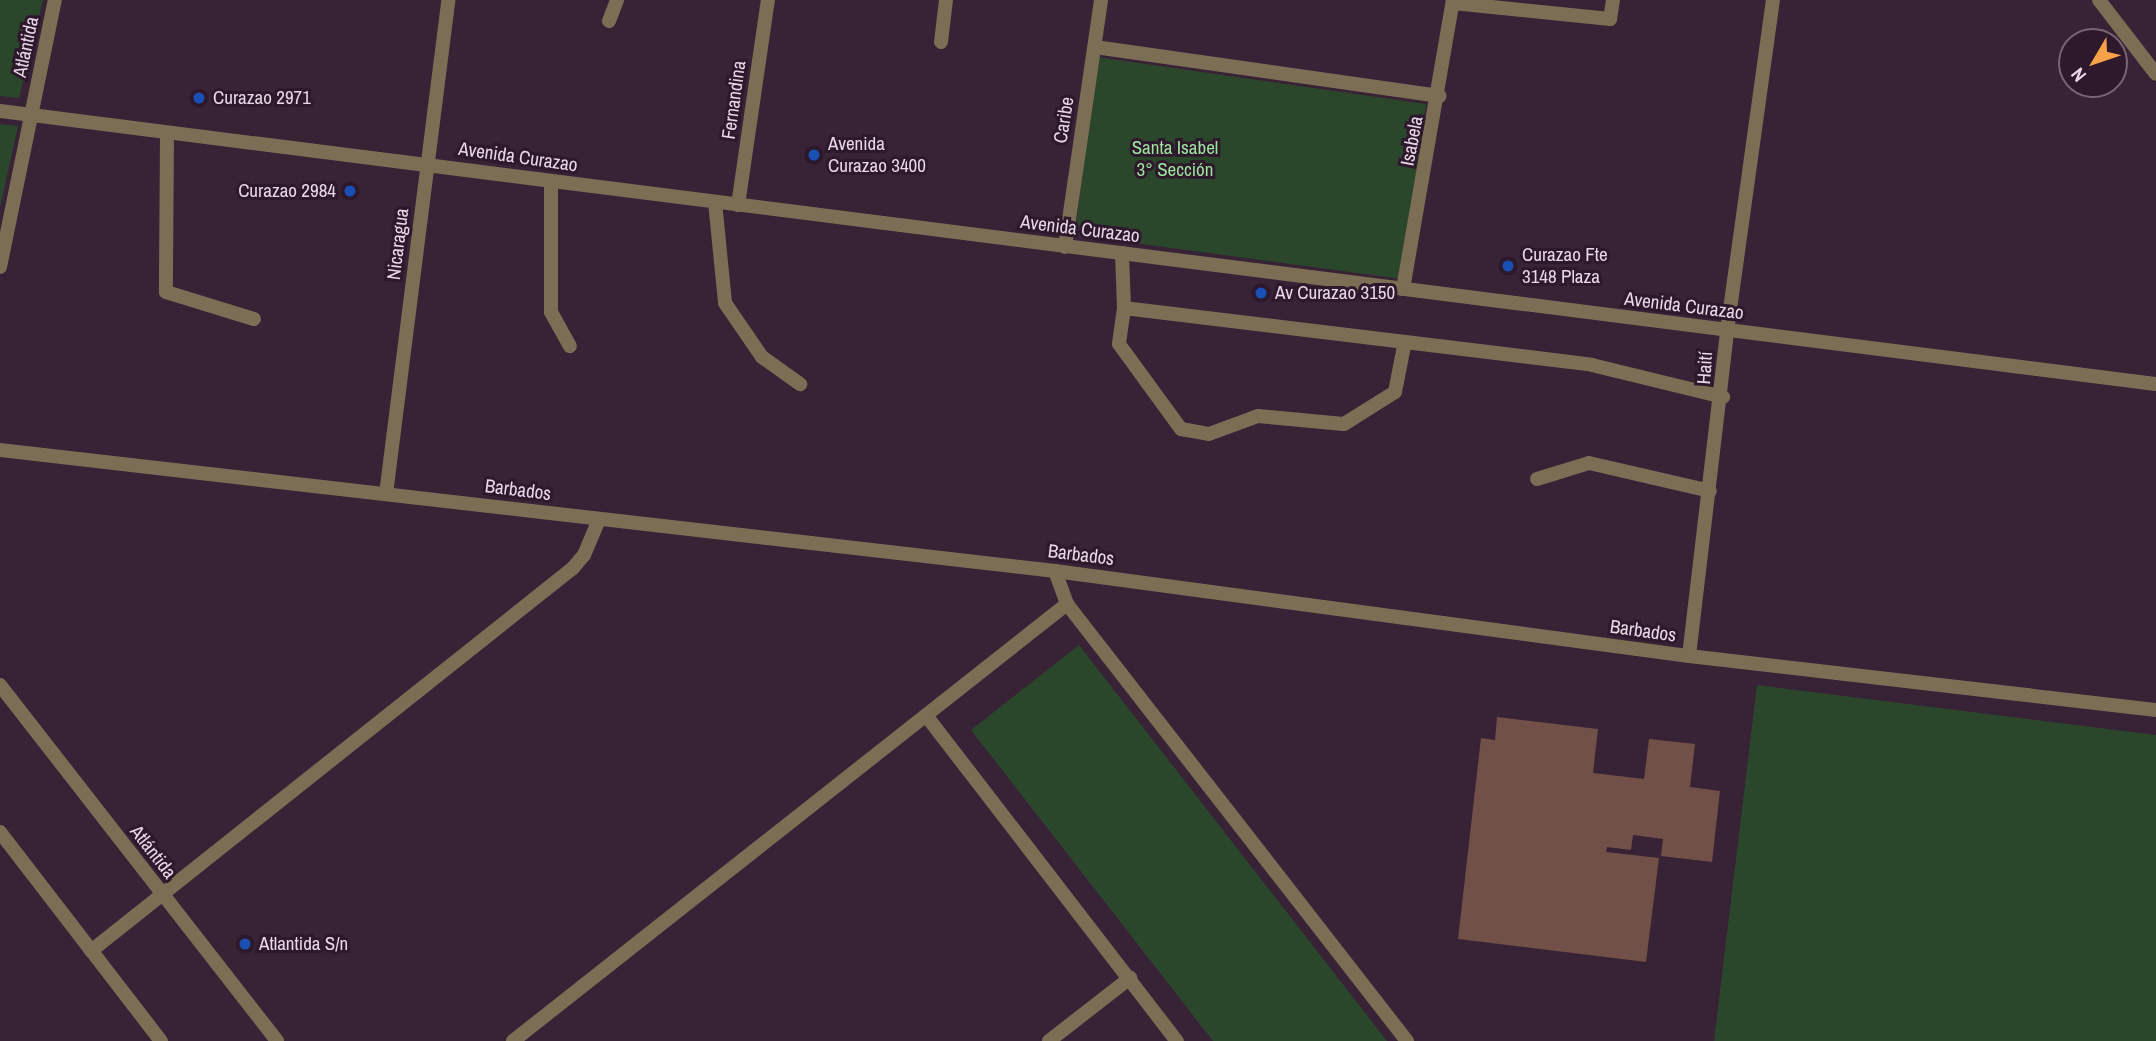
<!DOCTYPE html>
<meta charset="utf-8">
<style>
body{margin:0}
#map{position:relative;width:2156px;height:1041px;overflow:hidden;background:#372236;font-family:"Archivo Narrow",sans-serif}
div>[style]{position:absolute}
.green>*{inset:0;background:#2b472b}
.building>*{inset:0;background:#715048}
.service>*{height:14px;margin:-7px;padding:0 7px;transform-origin:7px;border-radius:7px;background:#7c6d55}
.minor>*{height:14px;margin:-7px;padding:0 7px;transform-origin:7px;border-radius:7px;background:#7c6d55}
.tertiary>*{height:14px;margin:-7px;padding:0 7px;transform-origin:7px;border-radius:7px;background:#7c6d55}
.dots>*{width:19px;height:19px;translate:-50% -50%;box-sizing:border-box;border:4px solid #2d182c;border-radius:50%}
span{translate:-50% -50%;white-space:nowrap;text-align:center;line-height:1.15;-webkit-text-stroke:6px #2d182c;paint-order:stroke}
.street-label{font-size:19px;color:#e6d8e5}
.poi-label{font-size:19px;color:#e6d8e5}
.left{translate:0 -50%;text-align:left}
.right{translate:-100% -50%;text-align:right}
.park-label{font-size:19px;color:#9ce39c}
.north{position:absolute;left:2058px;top:28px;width:70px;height:70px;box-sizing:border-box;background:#2d182c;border:2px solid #776576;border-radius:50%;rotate:231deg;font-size:19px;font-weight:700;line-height:28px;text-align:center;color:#e6d8e5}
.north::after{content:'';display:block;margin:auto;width:24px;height:32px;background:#f7a149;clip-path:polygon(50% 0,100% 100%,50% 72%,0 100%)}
</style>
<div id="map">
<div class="green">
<div style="clip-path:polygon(0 0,43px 0,19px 98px,0 96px)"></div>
<div style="clip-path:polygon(1097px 57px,1426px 104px,1402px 279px,1075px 235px)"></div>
<div style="clip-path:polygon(0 124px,18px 126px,0 208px)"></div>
<div style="clip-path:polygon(1079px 645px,1387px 1041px,1213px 1041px,971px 730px)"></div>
<div style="clip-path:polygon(1757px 685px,2156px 735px,2156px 1041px,1714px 1041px)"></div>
</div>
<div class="building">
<div style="clip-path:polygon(1497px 717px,1598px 729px,1593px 773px,1644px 779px,1649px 739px,1695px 744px,1690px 787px,1720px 791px,1712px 862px,1661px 856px,1663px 839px,1633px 835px,1631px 850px,1607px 847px,1606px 852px,1659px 858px,1646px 962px,1458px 939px,1481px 738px,1495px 740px)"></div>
</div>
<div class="service">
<div style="left:1453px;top:3px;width:158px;rotate:5.8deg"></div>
<div style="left:1610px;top:19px;width:19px;rotate:-81deg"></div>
<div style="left:609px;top:21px;width:22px;rotate:-69deg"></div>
<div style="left:941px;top:42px;width:42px;rotate:-83.2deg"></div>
<div style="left:167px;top:133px;width:159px;rotate:90.4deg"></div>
<div style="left:166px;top:292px;width:92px;rotate:17.1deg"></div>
<div style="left:551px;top:181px;width:131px;rotate:90deg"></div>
<div style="left:551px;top:312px;width:39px;rotate:61deg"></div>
<div style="left:715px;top:202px;width:101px;rotate:84.3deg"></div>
<div style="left:725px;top:303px;width:65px;rotate:55.6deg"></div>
<div style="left:762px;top:357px;width:47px;rotate:35.4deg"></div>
<div style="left:1122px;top:253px;width:55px;rotate:87.9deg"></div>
<div style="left:1124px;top:308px;width:36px;rotate:98deg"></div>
<div style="left:1119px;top:344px;width:105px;rotate:53.9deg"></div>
<div style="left:1181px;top:429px;width:28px;rotate:10deg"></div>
<div style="left:1209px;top:434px;width:52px;rotate:-20.2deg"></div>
<div style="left:1258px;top:416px;width:86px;rotate:5.3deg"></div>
<div style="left:1344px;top:424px;width:60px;rotate:-32.1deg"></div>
<div style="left:1395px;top:392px;width:47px;rotate:-78.9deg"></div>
<div style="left:1124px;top:308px;width:471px;rotate:6.9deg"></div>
<div style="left:1592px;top:365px;width:135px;rotate:13.7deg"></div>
<div style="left:1537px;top:479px;width:54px;rotate:-17.1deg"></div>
<div style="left:1589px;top:463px;width:124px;rotate:13deg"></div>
</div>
<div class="minor">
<div style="left:2099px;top:0;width:93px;rotate:52.4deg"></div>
<div style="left:1095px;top:47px;width:348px;rotate:8.1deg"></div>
<div style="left:738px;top:205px;width:207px;rotate:-81.7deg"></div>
<div style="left:1065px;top:247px;width:250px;rotate:-81.7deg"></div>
<div style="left:0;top:267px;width:273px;rotate:-78.4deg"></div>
<div style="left:1403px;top:289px;width:293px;rotate:-80.2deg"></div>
<div style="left:0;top:450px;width:1062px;rotate:6.54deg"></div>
<div style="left:1055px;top:571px;width:640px;rotate:7.64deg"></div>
<div style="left:1689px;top:656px;width:470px;rotate:6.6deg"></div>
<div style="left:386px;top:494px;width:498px;rotate:-82.8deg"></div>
<div style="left:1055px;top:571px;width:35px;rotate:70deg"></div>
<div style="left:1067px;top:604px;width:554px;rotate:52.12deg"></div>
<div style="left:1689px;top:656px;width:327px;rotate:-83.3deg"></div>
<div style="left:1727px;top:331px;width:334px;rotate:-82.1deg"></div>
<div style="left:0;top:685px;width:451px;rotate:52.1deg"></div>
<div style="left:928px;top:718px;width:408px;rotate:52.4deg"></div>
<div style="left:0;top:832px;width:264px;rotate:52.4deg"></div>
<div style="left:91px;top:951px;width:616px;rotate:-38.47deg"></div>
<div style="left:573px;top:568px;width:17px;rotate:-50deg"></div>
<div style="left:584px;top:555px;width:39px;rotate:-67deg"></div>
<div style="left:513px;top:1041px;width:706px;rotate:-38.27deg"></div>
<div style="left:1049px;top:1041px;width:103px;rotate:-37.9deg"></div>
</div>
<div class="tertiary">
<div style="left:0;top:111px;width:2173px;rotate:7.22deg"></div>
</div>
<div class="dots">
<div style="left:199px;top:98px;background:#1a4fb4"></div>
<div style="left:814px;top:155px;background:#1a4fb4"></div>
<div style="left:350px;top:191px;background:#1a4fb4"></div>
<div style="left:1508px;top:266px;background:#1a4fb4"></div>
<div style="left:1261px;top:293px;background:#1a4fb4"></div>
<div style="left:245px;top:944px;background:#1a4fb4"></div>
</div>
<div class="street-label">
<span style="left:26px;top:47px;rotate:-78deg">Atlántida</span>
<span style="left:734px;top:100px;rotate:-82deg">Fernandina</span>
<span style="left:1064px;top:120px;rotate:-81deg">Caribe</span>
<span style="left:1412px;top:141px;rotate:-79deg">Isabela</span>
<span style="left:518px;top:157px;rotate:8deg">Avenida Curazao</span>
<span style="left:1080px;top:229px;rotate:7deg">Avenida Curazao</span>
<span style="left:398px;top:244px;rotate:-83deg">Nicaragua</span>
<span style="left:1684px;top:306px;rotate:7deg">Avenida Curazao</span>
<span style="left:1705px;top:368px;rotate:-86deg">Haití</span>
<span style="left:518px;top:490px;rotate:7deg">Barbados</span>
<span style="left:1081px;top:555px;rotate:7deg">Barbados</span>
<span style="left:1643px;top:631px;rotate:8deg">Barbados</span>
<span style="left:153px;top:852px;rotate:52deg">Atlántida</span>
</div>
<div class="poi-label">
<span class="left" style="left:213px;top:98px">Curazao 2971</span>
<span class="left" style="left:828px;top:155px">Avenida<br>Curazao 3400</span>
<span class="right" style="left:336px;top:191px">Curazao 2984</span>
<span class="left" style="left:1522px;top:266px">Curazao Fte<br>3148 Plaza</span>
<span class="left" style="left:1275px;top:293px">Av Curazao 3150</span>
<span class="left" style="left:259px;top:944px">Atlantida S/n</span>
</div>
<div class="park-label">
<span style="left:1175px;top:159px">Santa Isabel<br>3° Sección</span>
</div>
<div class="north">N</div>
</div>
